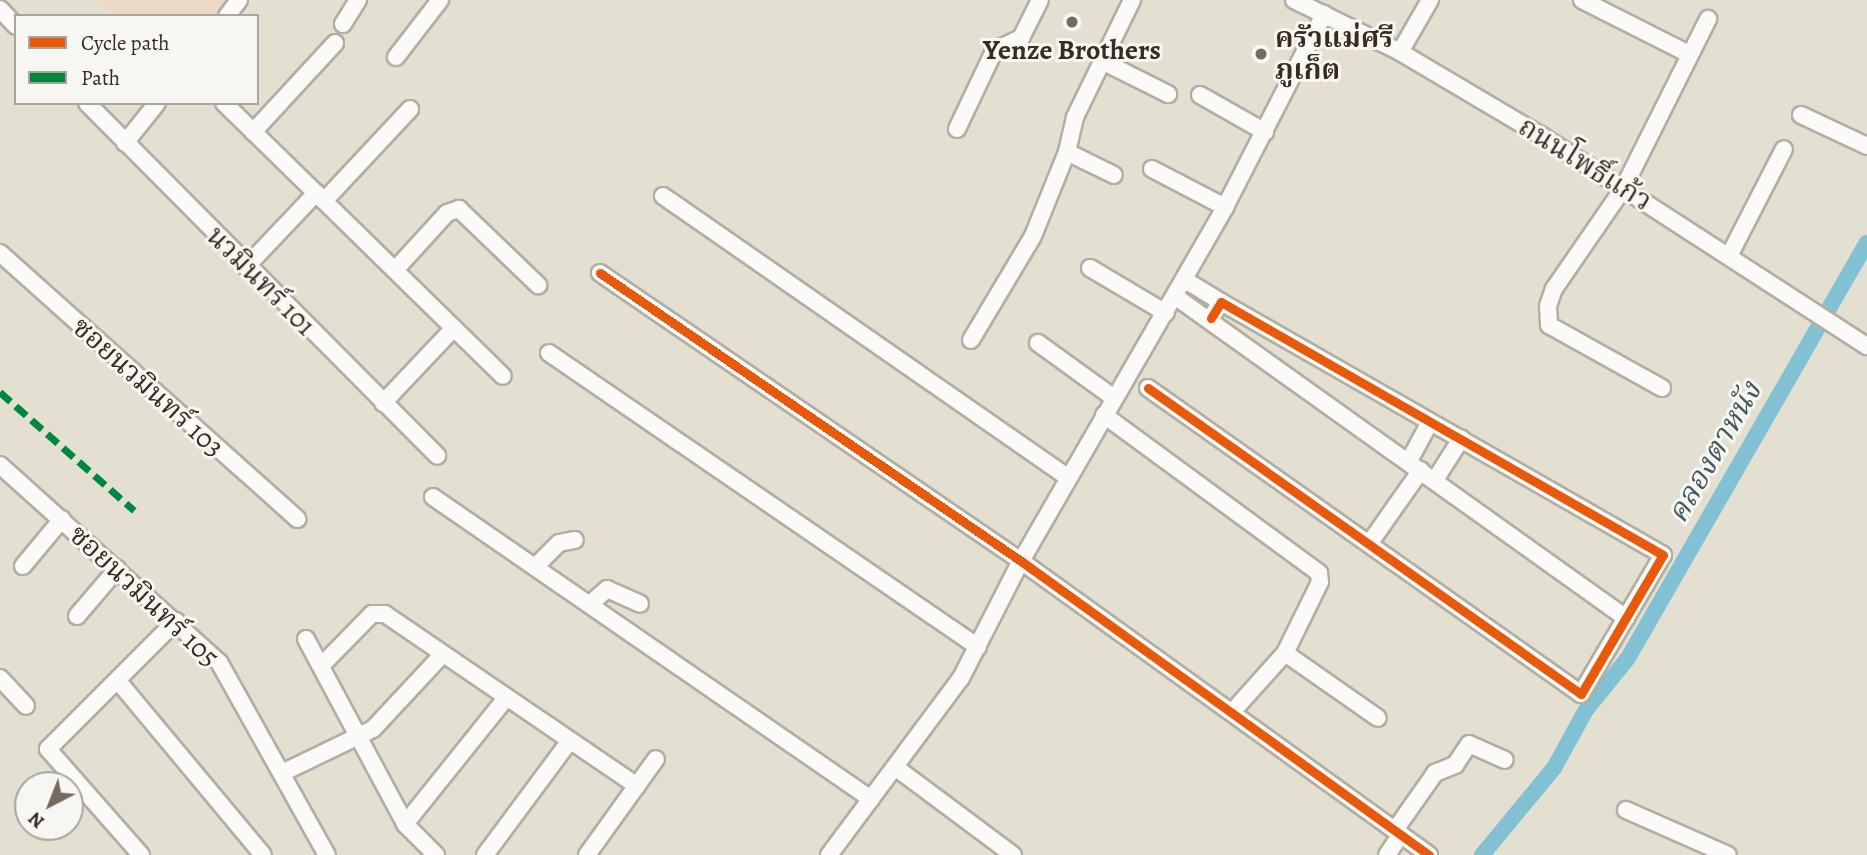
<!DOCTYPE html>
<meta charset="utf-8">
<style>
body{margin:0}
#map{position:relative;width:1867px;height:855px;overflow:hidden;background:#e3e0d1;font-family:Alegreya,"Noto Serif Thai",serif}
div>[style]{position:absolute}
.built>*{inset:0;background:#ebdac6}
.canal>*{height:16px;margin:-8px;padding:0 8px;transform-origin:8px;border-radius:8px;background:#82c0d4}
.roads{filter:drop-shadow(2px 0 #b2aea3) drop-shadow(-2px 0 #b2aea3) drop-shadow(0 2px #b2aea3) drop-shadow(0 -2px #b2aea3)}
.minor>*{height:16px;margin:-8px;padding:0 8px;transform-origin:8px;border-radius:8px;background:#fbfaf8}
.quiet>*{height:7px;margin-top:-3.5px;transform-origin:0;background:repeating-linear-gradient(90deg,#00873e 0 14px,transparent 0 21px)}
.cycleway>*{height:9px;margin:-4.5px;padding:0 4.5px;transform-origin:4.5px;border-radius:4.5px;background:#e8590c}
.dots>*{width:19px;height:19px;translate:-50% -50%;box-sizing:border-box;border:4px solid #f6f6f2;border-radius:50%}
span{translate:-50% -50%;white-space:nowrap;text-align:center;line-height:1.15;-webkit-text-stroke:6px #f6f6f2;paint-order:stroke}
.poi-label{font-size:28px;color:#3b2a1e;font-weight:700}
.left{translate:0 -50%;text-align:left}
.street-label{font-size:28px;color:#3b2a1e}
.water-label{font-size:30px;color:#455a5e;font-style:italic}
.legend{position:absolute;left:14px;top:14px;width:245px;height:91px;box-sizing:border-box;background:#f6f6f2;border:2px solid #aba49d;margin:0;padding:9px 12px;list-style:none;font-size:21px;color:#3b2a1e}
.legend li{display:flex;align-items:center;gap:14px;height:35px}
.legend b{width:35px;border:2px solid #aba49d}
.north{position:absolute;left:14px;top:771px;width:70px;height:70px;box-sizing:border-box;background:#f6f6f2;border:2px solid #aba49d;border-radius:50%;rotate:222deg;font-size:19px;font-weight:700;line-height:28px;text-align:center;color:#3b2a1e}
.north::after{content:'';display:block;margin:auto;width:24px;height:32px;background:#766a5d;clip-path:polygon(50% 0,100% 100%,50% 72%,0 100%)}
</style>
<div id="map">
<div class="built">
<div style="clip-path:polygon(96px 0,228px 0,215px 16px,113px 16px)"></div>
</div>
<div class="canal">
<div style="left:1482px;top:855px;width:113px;rotate:-50.4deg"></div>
<div style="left:1554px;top:768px;width:66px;rotate:-61.1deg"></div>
<div style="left:1586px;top:710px;width:67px;rotate:-51.1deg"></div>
<div style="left:1628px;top:658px;width:479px;rotate:-60.1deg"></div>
</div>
<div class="roads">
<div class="minor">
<div style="left:1294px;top:0;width:118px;rotate:26.1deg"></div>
<div style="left:1400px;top:52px;width:165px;rotate:30.6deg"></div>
<div style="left:1542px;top:136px;width:387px;rotate:32.9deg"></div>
<div style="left:1582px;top:0;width:120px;rotate:26.8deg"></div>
<div style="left:0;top:9px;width:23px;rotate:47deg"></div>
<div style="left:227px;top:16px;width:20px;rotate:-53deg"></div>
<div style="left:343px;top:24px;width:28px;rotate:-58deg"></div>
<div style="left:1400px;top:52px;width:60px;rotate:-60deg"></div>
<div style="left:396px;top:57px;width:72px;rotate:-52.3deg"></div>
<div style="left:1102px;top:61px;width:74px;rotate:26.6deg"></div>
<div style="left:1200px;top:95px;width:75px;rotate:29.6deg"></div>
<div style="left:87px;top:103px;width:497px;rotate:45.2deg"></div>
<div style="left:224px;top:103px;width:390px;rotate:44.4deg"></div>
<div style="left:1801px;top:115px;width:73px;rotate:25.2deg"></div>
<div style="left:957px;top:129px;width:86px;rotate:-64.6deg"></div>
<div style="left:994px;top:51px;width:30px;rotate:-26deg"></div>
<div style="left:1021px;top:38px;width:42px;rotate:-63.4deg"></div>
<div style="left:253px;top:132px;width:121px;rotate:-47.3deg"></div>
<div style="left:125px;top:143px;width:51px;rotate:-51.3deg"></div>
<div style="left:1067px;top:152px;width:52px;rotate:26.1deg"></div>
<div style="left:1152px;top:169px;width:82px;rotate:27.5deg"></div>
<div style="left:663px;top:196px;width:493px;rotate:34.8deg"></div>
<div style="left:324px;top:201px;width:126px;rotate:-46.9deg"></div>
<div style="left:0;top:253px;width:399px;rotate:41.8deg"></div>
<div style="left:1729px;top:256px;width:120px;rotate:-62.8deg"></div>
<div style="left:246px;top:267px;width:102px;rotate:-46.6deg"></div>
<div style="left:1090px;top:268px;width:88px;rotate:30.6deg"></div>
<div style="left:395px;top:270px;width:77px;rotate:-47.6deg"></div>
<div style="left:447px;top:213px;width:13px;rotate:-18deg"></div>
<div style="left:459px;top:209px;width:110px;rotate:43.9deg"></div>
<div style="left:600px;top:273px;width:510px;rotate:34.38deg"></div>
<div style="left:1021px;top:561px;width:503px;rotate:35.78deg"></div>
<div style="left:1185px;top:280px;width:42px;rotate:31.4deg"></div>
<div style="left:1176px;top:297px;width:553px;rotate:35.5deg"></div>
<div style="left:971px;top:340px;width:121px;rotate:-59.2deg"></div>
<div style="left:1033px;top:236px;width:91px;rotate:-68deg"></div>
<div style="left:1067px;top:152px;width:36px;rotate:-77deg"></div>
<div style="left:1075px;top:117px;width:130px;rotate:-64deg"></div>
<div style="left:1038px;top:343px;width:94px;rotate:35.9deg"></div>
<div style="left:549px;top:353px;width:520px;rotate:34.42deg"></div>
<div style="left:1148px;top:388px;width:530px;rotate:35.25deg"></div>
<div style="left:1581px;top:694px;width:161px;rotate:-59.5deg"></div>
<div style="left:1663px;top:555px;width:509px;rotate:-150.21deg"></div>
<div style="left:1221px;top:302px;width:19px;rotate:122deg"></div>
<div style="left:1662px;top:388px;width:129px;rotate:-150.9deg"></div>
<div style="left:1549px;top:325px;width:19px;rotate:-93deg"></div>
<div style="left:1548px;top:306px;width:18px;rotate:-71deg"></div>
<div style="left:1554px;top:289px;width:124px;rotate:-55.5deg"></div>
<div style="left:1624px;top:187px;width:188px;rotate:-63.4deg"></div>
<div style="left:383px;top:403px;width:103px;rotate:-46.6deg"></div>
<div style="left:1104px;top:415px;width:267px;rotate:36.3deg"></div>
<div style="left:1319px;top:573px;width:9px;rotate:84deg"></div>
<div style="left:1320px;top:582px;width:79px;rotate:116.2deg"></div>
<div style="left:1285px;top:653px;width:113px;rotate:35deg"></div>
<div style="left:1409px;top:461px;width:44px;rotate:-61.7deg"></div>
<div style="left:0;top:465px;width:295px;rotate:42deg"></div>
<div style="left:219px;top:662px;width:221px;rotate:60.8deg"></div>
<div style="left:1435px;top:480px;width:49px;rotate:-57.6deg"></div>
<div style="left:433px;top:497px;width:532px;rotate:34.59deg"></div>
<div style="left:1369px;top:544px;width:90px;rotate:-54.9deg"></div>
<div style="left:23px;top:566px;width:61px;rotate:-50.3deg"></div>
<div style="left:535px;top:567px;width:34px;rotate:-45deg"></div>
<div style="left:559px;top:543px;width:16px;rotate:-11deg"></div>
<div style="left:590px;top:604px;width:23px;rotate:-41deg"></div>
<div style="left:607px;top:589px;width:36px;rotate:24deg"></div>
<div style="left:77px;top:616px;width:62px;rotate:-49.6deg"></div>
<div style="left:306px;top:639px;width:210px;rotate:61.8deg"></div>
<div style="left:405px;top:824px;width:44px;rotate:45deg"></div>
<div style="left:322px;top:665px;width:71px;rotate:-45.6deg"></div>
<div style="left:372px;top:614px;width:13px"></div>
<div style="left:385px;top:614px;width:305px;rotate:34.3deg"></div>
<div style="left:0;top:678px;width:38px;rotate:47deg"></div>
<div style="left:118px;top:681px;width:226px;rotate:50.2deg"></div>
<div style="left:1233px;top:711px;width:78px;rotate:-48.1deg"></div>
<div style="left:895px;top:767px;width:147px;rotate:36.7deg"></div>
<div style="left:282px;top:773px;width:101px;rotate:-25.8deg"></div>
<div style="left:373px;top:729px;width:100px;rotate:-47deg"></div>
<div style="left:1626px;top:810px;width:111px;rotate:23.8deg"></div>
<div style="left:405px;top:824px;width:160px;rotate:-51.3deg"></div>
<div style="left:1395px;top:830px;width:70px;rotate:-54.9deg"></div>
<div style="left:1435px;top:773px;width:22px;rotate:-22deg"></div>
<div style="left:1455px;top:765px;width:25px;rotate:-56deg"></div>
<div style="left:1469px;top:744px;width:39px;rotate:24deg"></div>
<div style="left:141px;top:855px;width:141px;rotate:-131.3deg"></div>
<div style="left:48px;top:749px;width:181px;rotate:-45deg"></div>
<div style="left:485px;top:855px;width:141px;rotate:-53.4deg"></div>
<div style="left:587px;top:855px;width:118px;rotate:-54.3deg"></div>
<div style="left:829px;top:855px;width:221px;rotate:-53.3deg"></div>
<div style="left:961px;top:678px;width:131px;rotate:-62.9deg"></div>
<div style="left:1021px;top:561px;width:409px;rotate:-60deg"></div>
<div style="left:1225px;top:207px;width:217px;rotate:-62.8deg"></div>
<div style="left:1387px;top:855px;width:25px;rotate:-56deg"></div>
</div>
</div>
<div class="quiet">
<div style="left:0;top:392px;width:179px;rotate:41.4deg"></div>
</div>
<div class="cycleway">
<div style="left:600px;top:273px;width:510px;rotate:34.38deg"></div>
<div style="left:1021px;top:561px;width:503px;rotate:35.78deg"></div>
<div style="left:1148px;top:388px;width:530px;rotate:35.25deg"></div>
<div style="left:1581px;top:694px;width:161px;rotate:-59.5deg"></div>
<div style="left:1663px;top:555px;width:509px;rotate:-150.21deg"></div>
<div style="left:1221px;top:302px;width:19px;rotate:122deg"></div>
</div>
<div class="dots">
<div style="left:1072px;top:22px;background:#766a5d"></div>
<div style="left:1261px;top:54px;background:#766a5d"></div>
</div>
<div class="poi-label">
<span class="left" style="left:1275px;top:54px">ครัวแม่ศรี<br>ภูเก็ต</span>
<span style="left:1072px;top:50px">Yenze Brothers</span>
</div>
<div class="street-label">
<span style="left:1585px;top:164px;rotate:32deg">ถนนโพธิ์แก้ว</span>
<span style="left:261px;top:281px;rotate:45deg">นวมินทร์ 101</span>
<span style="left:148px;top:387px;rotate:42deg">ซอยนวมินทร์ 103</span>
<span style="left:144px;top:596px;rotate:43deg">ซอยนวมินทร์ 105</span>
</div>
<div class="water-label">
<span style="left:1714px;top:452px;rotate:-60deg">คลองตาหนัง</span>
</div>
<ul class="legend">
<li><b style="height:9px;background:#e8590c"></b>Cycle path</li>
<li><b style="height:9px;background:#00873e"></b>Path</li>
</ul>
<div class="north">N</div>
</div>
